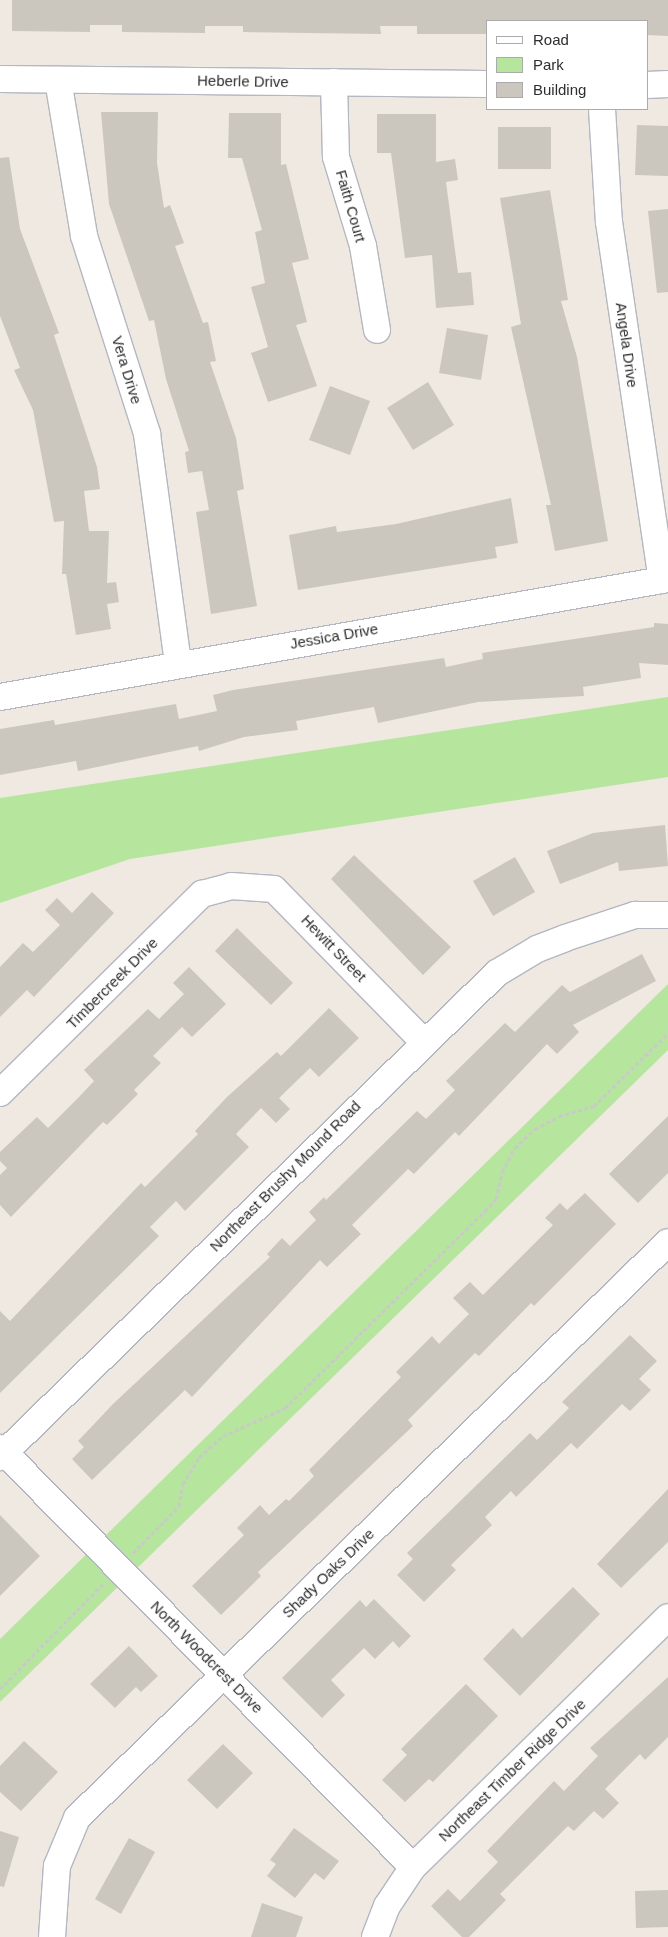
<!DOCTYPE html>
<style>
body{margin:0}
#map{position:relative;width:668px;height:1937px;overflow:hidden;background:#efe9e1;font-family:Helvetica,sans-serif}
div>[style]{position:absolute}
.green>*{inset:0;background:#b6e59e}
.building>*{inset:0;background:#cbc7bf}
.path>*{height:3px;margin-top:-1.5px;transform-origin:0;background:repeating-linear-gradient(90deg,#c9c9c9 0 4px,transparent 0 6.5px)}
.roads{filter:drop-shadow(1px 0 #b4b7c1) drop-shadow(-1px 0 #b4b7c1) drop-shadow(0 1px #b4b7c1) drop-shadow(0 -1px #b4b7c1)}
.minor>*{height:26px;margin:-13px;padding:0 13px;transform-origin:13px;border-radius:13px;background:#fff}
span{translate:-50% -50%;white-space:nowrap;text-align:center;line-height:1.15;-webkit-text-stroke:4px #fff;paint-order:stroke}
.street-label{font-size:15px;color:#2e2e2e}
.legend{position:absolute;left:486px;top:20px;width:162px;height:90px;box-sizing:border-box;background:#fff;border:1px solid #ababab;margin:0;padding:6px 9px;list-style:none;font-size:15px;color:#2e2e2e}
.legend li{display:flex;align-items:center;gap:10px;height:25px}
.legend b{width:25px;border:1px solid #ababab}
</style>
<div id="map">
<div class="green">
<div style="clip-path:polygon(668px 697px,668px 777px,130px 859px,0 903px,0 798px)"></div>
<div style="clip-path:polygon(668px 984px,668px 1050px,0 1702px,0 1639px)"></div>
</div>
<div class="building">
<div style="clip-path:polygon(12px 0,668px 0,668px 36px,647px 35px,647px 21px,487px 21px,487px 34px,417px 34px,417px 26px,380px 26px,381px 34px,243px 32px,243px 26px,205px 26px,205px 33px,122px 32px,122px 25px,90px 25px,90px 32px,12px 31px)"></div>
<div style="clip-path:polygon(101px 112px,158px 112px,157px 163px,164px 208px,170px 205px,184px 243px,175px 246px,203px 323px,208px 322px,216px 361px,210px 362px,236px 438px,244px 489px,237px 491px,257px 606px,211px 614px,196px 512px,209px 510px,202px 471px,188px 473px,185px 452px,189px 451px,166px 379px,154px 320px,149px 321px,109px 204px)"></div>
<div style="clip-path:polygon(229px 113px,281px 113px,281px 165px,286px 164px,309px 259px,292px 263px,307px 322px,296px 325px,317px 386px,268px 402px,251px 353px,268px 347px,251px 287px,265px 283px,255px 232px,262px 230px,242px 158px,228px 158px)"></div>
<div style="clip-path:polygon(377px 114px,436px 114px,436px 162px,455px 159px,458px 180px,446px 182px,458px 273px,471px 272px,474px 305px,436px 308px,432px 255px,405px 258px,391px 153px,377px 153px)"></div>
<div style="clip-path:polygon(637px 125px,668px 126px,668px 176px,635px 175px)"></div>
<div style="clip-path:polygon(498px 127px,551px 127px,551px 169px,498px 169px)"></div>
<div style="clip-path:polygon(9px 157px,20px 229px,59px 333px,54px 335px,97px 467px,100px 489px,84px 491px,89px 531px,109px 531px,107px 583px,116px 582px,119px 602px,107px 604px,111px 629px,76px 635px,66px 574px,62px 574px,64px 521px,54px 522px,33px 410px,14px 370px,20px 368px,0 316px,0 158px)"></div>
<div style="clip-path:polygon(550px 190px,568px 300px,561px 301px,577px 357px,608px 541px,555px 551px,546px 505px,551px 505px,511px 327px,521px 324px,500px 198px)"></div>
<div style="clip-path:polygon(668px 209px,668px 292px,657px 293px,648px 211px)"></div>
<div style="clip-path:polygon(447px 328px,488px 335px,481px 380px,439px 373px)"></div>
<div style="clip-path:polygon(428px 382px,454px 425px,413px 450px,387px 408px)"></div>
<div style="clip-path:polygon(330px 386px,370px 401px,350px 455px,309px 440px)"></div>
<div style="clip-path:polygon(511px 498px,518px 543px,495px 547px,497px 558px,298px 590px,289px 535px,336px 526px,337px 532px,396px 524px)"></div>
<div style="clip-path:polygon(654px 623px,668px 624px,668px 665px,639px 663px,641px 678px,583px 687px,584px 696px,478px 702px,378px 723px,374px 707px,296px 721px,298px 730px,244px 737px,199px 751px,198px 746px,78px 771px,76px 761px,0 775px,0 729px,54px 720px,55px 725px,176px 704px,179px 719px,217px 711px,213px 695px,233px 690px,444px 658px,446px 667px,483px 659px,482px 653px,654px 627px)"></div>
<div style="clip-path:polygon(665px 825px,668px 866px,619px 871px,618px 862px,560px 884px,547px 851px,593px 833px)"></div>
<div style="clip-path:polygon(354px 855px,451px 947px,423px 975px,331px 879px)"></div>
<div style="clip-path:polygon(515px 857px,535px 892px,493px 916px,473px 881px)"></div>
<div style="clip-path:polygon(92px 892px,114px 913px,34px 997px,27px 990px,0 1017px,0 967px,23px 943px,33px 952px,60px 925px,45px 910px,57px 898px,72px 913px)"></div>
<div style="clip-path:polygon(237px 928px,293px 983px,271px 1005px,215px 951px)"></div>
<div style="clip-path:polygon(642px 954px,656px 981px,573px 1025px,579px 1032px,557px 1054px,547px 1044px,459px 1136px,455px 1132px,414px 1174px,408px 1169px,352px 1225px,361px 1234px,327px 1267px,320px 1260px,192px 1397px,185px 1390px,92px 1480px,72px 1459px,84px 1447px,78px 1441px,113px 1404px,270px 1257px,267px 1254px,282px 1238px,290px 1246px,316px 1220px,309px 1212px,324px 1197px,326px 1200px,417px 1111px,426px 1119px,455px 1090px,446px 1081px,505px 1023px,515px 1032px,562px 985px,570px 992px)"></div>
<div style="clip-path:polygon(189px 967px,226px 1004px,192px 1037px,182px 1027px,153px 1056px,161px 1063px,134px 1090px,138px 1094px,107px 1125px,103px 1122px,11px 1217px,0 1205px,0 1175px,7px 1168px,0 1161px,0 1152px,37px 1117px,48px 1128px,79px 1097px,94px 1081px,84px 1070px,148px 1009px,159px 1019px,184px 994px,173px 983px)"></div>
<div style="clip-path:polygon(329px 1008px,359px 1038px,319px 1077px,310px 1068px,279px 1098px,290px 1109px,276px 1123px,261px 1108px,236px 1134px,249px 1147px,185px 1211px,176px 1201px,150px 1227px,159px 1236px,0 1393px,0 1311px,10px 1321px,141px 1183px,145px 1187px,198px 1134px,195px 1131px,227px 1097px,277px 1052px,281px 1056px)"></div>
<div style="clip-path:polygon(668px 1116px,668px 1173px,638px 1203px,609px 1174px)"></div>
<div style="clip-path:polygon(585px 1193px,616px 1224px,534px 1306px,531px 1303px,479px 1356px,475px 1353px,408px 1420px,413px 1426px,258px 1572px,261px 1576px,221px 1615px,192px 1586px,244px 1535px,237px 1528px,260px 1505px,269px 1515px,286px 1499px,289px 1501px,314px 1476px,309px 1470px,401px 1377px,396px 1372px,432px 1336px,439px 1344px,469px 1314px,453px 1298px,470px 1282px,483px 1295px,553px 1225px,545px 1218px,560px 1203px,567px 1210px)"></div>
<div style="clip-path:polygon(630px 1335px,657px 1361px,639px 1379px,651px 1390px,630px 1411px,622px 1404px,577px 1449px,571px 1443px,516px 1497px,511px 1491px,485px 1517px,492px 1525px,451px 1565px,456px 1570px,424px 1602px,397px 1575px,413px 1559px,407px 1553px,530px 1433px,537px 1440px,569px 1408px,562px 1402px)"></div>
<div style="clip-path:polygon(668px 1489px,668px 1542px,621px 1588px,597px 1564px)"></div>
<div style="clip-path:polygon(0 1515px,40px 1556px,0 1596px)"></div>
<div style="clip-path:polygon(573px 1587px,600px 1614px,520px 1696px,483px 1659px,513px 1628px,522px 1638px)"></div>
<div style="clip-path:polygon(374px 1599px,411px 1636px,399px 1648px,393px 1641px,375px 1659px,364px 1648px,331px 1680px,345px 1695px,322px 1718px,282px 1678px,360px 1600px,366px 1607px)"></div>
<div style="clip-path:polygon(129px 1646px,158px 1676px,141px 1692px,136px 1687px,115px 1708px,90px 1684px)"></div>
<div style="clip-path:polygon(668px 1677px,668px 1737px,645px 1760px,640px 1754px,605px 1789px,619px 1803px,603px 1819px,594px 1811px,574px 1831px,568px 1826px,500px 1894px,506px 1900px,469px 1937px,462px 1937px,431px 1906px,448px 1889px,460px 1901px,498px 1862px,487px 1851px,554px 1781px,564px 1791px,598px 1756px,590px 1748px)"></div>
<div style="clip-path:polygon(466px 1684px,498px 1716px,433px 1782px,429px 1779px,405px 1802px,382px 1780px,407px 1755px,401px 1749px)"></div>
<div style="clip-path:polygon(24px 1741px,58px 1772px,21px 1811px,0 1792px,0 1766px)"></div>
<div style="clip-path:polygon(223px 1744px,253px 1773px,217px 1809px,187px 1780px)"></div>
<div style="clip-path:polygon(294px 1828px,339px 1861px,324px 1880px,315px 1873px,295px 1898px,267px 1876px,276px 1864px,270px 1860px)"></div>
<div style="clip-path:polygon(0 1831px,19px 1837px,4px 1887px,0 1886px)"></div>
<div style="clip-path:polygon(129px 1838px,155px 1852px,121px 1914px,95px 1899px)"></div>
<div style="clip-path:polygon(668px 1890px,668px 1927px,636px 1928px,635px 1891px)"></div>
<div style="clip-path:polygon(262px 1903px,303px 1917px,296px 1937px,251px 1937px)"></div>
</div>
<div class="path">
<div style="left:133px;top:1553px;width:66px;rotate:-45.6deg"></div>
<div style="left:179px;top:1506px;width:22px;rotate:-80deg"></div>
<div style="left:183px;top:1484px;width:31px;rotate:-59deg"></div>
<div style="left:199px;top:1457px;width:32px;rotate:-41deg"></div>
<div style="left:223px;top:1436px;width:68px;rotate:-24.3deg"></div>
<div style="left:285px;top:1408px;width:281px;rotate:-44.6deg"></div>
<div style="left:485px;top:1211px;width:16px;rotate:-47deg"></div>
<div style="left:496px;top:1199px;width:28px;rotate:-77deg"></div>
<div style="left:502px;top:1172px;width:27px;rotate:-62deg"></div>
<div style="left:515px;top:1148px;width:28px;rotate:-44deg"></div>
<div style="left:535px;top:1129px;width:27px;rotate:-28deg"></div>
<div style="left:559px;top:1116px;width:36px;rotate:-16deg"></div>
<div style="left:594px;top:1106px;width:104px;rotate:-44.6deg"></div>
<div style="left:0;top:1689px;width:147px;rotate:-45.6deg"></div>
</div>
<div class="roads">
<div class="minor">
<div style="left:0;top:79px;width:487px;rotate:0.6deg"></div>
<div style="left:58px;top:80px;width:158px;rotate:80.5deg"></div>
<div style="left:84px;top:236px;width:208px;rotate:72.3deg"></div>
<div style="left:147px;top:434px;width:231px;rotate:82.3deg"></div>
<div style="left:334px;top:82px;width:75px;rotate:88.5deg"></div>
<div style="left:336px;top:157px;width:93px;rotate:73.1deg"></div>
<div style="left:363px;top:246px;width:85px;rotate:80.5deg"></div>
<div style="left:647px;top:85px;width:21px;rotate:-3deg"></div>
<div style="left:602px;top:109px;width:113px;rotate:86.5deg"></div>
<div style="left:609px;top:222px;width:362px;rotate:81.6deg"></div>
<div style="left:0;top:697px;width:678px;rotate:-10.02deg"></div>
<div style="left:0;top:1093px;width:284px;rotate:-44.6deg"></div>
<div style="left:202px;top:894px;width:30px;rotate:-15deg"></div>
<div style="left:231px;top:886px;width:43px;rotate:4deg"></div>
<div style="left:274px;top:889px;width:213px;rotate:45.6deg"></div>
<div style="left:0;top:1448px;width:588px;rotate:45.41deg"></div>
<div style="left:0;top:1457px;width:694px;rotate:-44.24deg"></div>
<div style="left:497px;top:973px;width:47px;rotate:-31deg"></div>
<div style="left:537px;top:949px;width:30px;rotate:-21deg"></div>
<div style="left:565px;top:938px;width:74px;rotate:-18.2deg"></div>
<div style="left:635px;top:915px;width:33px"></div>
<div style="left:52px;top:1937px;width:71px;rotate:-86deg"></div>
<div style="left:57px;top:1866px;width:52px;rotate:-67.4deg"></div>
<div style="left:77px;top:1818px;width:825px;rotate:-44.26deg"></div>
<div style="left:375px;top:1937px;width:33px;rotate:-69deg"></div>
<div style="left:387px;top:1906px;width:47px;rotate:-56.3deg"></div>
<div style="left:413px;top:1867px;width:357px;rotate:-44.4deg"></div>
</div>
</div>
<div class="street-label">
<span style="left:243px;top:81px;rotate:1deg">Heberle Drive</span>
<span style="left:351px;top:206px;rotate:74deg">Faith Court</span>
<span style="left:627px;top:345px;rotate:82deg">Angela Drive</span>
<span style="left:127px;top:370px;rotate:73deg">Vera Drive</span>
<span style="left:334px;top:636px;rotate:-10deg">Jessica Drive</span>
<span style="left:334px;top:948px;rotate:46deg">Hewitt Street</span>
<span style="left:112px;top:983px;rotate:-45deg">Timbercreek Drive</span>
<span style="left:285px;top:1176px;rotate:-45deg">Northeast Brushy Mound Road</span>
<span style="left:328px;top:1573px;rotate:-44deg">Shady Oaks Drive</span>
<span style="left:207px;top:1657px;rotate:45deg">North Woodcrest Drive</span>
<span style="left:512px;top:1770px;rotate:-44deg">Northeast Timber Ridge Drive</span>
</div>
<ul class="legend">
<li><b style="height:6px;background:#fff"></b>Road</li>
<li><b style="height:14px;background:#b6e59e"></b>Park</li>
<li><b style="height:14px;background:#cbc7bf"></b>Building</li>
</ul>
</div>
